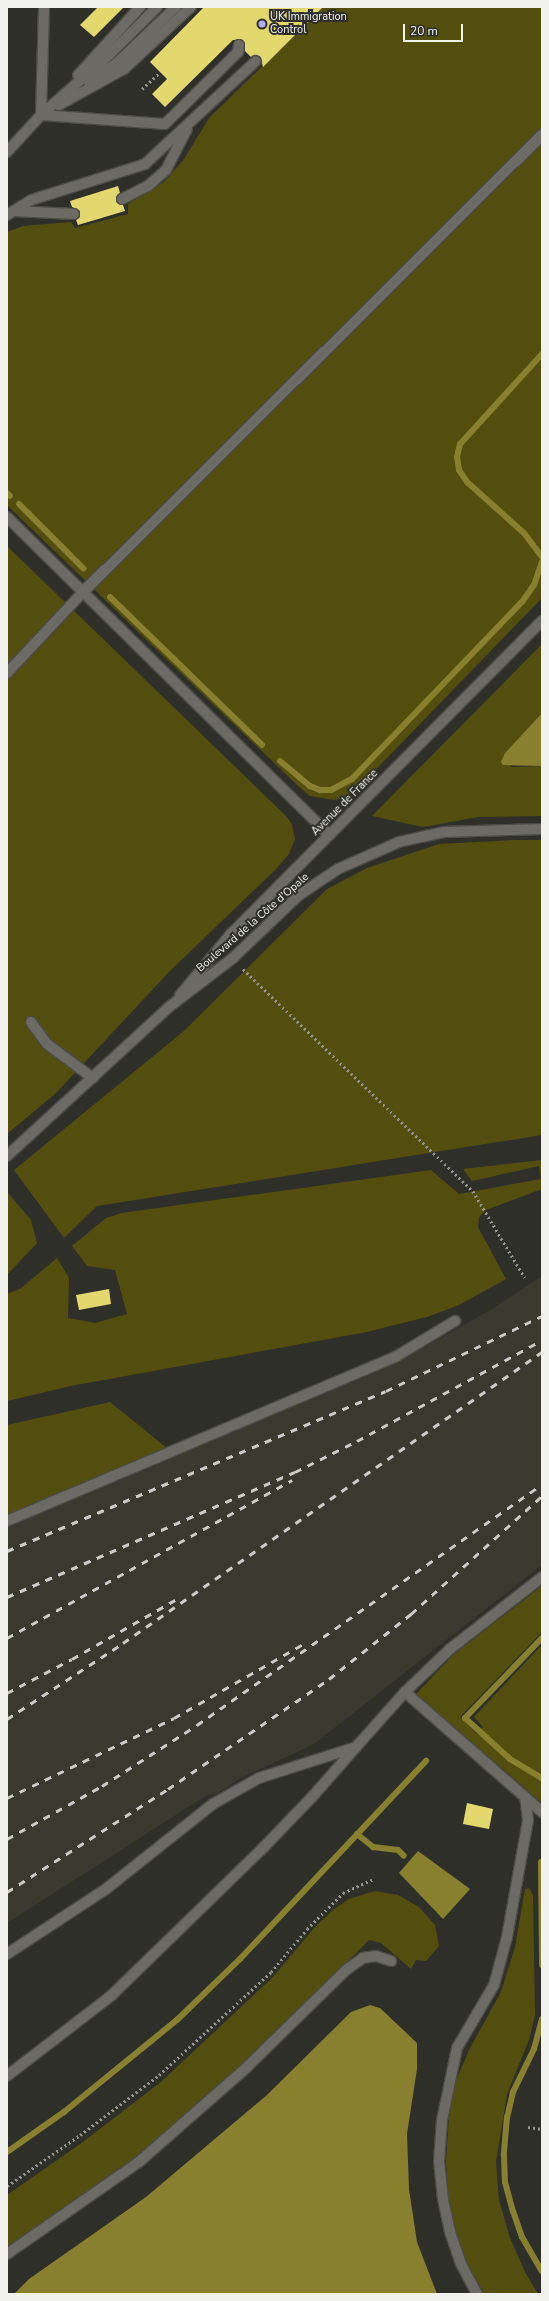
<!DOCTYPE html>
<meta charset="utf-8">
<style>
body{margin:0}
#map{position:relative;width:549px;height:2301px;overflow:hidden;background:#2f2f2a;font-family:"Nunito Sans",sans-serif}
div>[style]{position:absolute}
.built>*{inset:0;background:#3a392e}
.green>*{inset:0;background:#544e0e}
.water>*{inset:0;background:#88802e}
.stream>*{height:6px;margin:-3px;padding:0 3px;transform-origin:3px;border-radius:3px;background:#88802e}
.building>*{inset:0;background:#e2d86e}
.path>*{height:2.5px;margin-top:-1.25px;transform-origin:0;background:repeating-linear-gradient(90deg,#93938f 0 2px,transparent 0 5px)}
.roads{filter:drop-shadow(1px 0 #4b4b47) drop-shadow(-1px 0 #4b4b47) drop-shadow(0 1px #4b4b47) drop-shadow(0 -1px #4b4b47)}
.service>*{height:10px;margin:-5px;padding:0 5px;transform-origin:5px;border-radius:5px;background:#6b6a64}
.rail>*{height:3px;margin-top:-1.5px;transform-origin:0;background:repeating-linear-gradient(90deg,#cbcbc7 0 7px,transparent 0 14px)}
.dots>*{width:11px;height:11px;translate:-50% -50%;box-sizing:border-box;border:2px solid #2f2f2a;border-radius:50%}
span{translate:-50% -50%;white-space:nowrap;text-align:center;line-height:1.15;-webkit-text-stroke:4px #2f2f2a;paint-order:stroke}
.poi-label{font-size:11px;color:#f1f1ed}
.left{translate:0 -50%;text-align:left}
.street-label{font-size:11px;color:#f1f1ed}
.frame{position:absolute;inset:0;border:8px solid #f1f1ed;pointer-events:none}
.scale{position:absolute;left:403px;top:24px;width:60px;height:18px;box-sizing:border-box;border:2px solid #f1f1ed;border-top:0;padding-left:5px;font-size:12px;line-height:14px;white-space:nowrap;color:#f1f1ed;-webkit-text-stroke:3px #2f2f2a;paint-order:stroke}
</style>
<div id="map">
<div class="built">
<div style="clip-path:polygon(542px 1276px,542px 1565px,314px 1744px,239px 1779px,217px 1794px,207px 1795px,7px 1923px,7px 1528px,392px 1365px,492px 1309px)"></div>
</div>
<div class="green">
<div style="clip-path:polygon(323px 7px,542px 7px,542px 598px,355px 791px,347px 797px,334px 800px,310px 796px,296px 784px,7px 505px,7px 232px,23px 226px,71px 222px,75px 228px,128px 214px,128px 204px,164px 182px,184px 159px,209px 118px)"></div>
<div style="clip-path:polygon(7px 546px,285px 815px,292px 824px,295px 839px,289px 854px,275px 870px,169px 972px,56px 1093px,7px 1134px)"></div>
<div style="clip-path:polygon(542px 644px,542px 713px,505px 753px,511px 767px,542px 766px,542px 816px,478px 817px,423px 827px,372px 816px)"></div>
<div style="clip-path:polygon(515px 840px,542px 840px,542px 1135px,97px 1206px,64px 1238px,14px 1170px,184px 1031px,327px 889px,367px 868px,439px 844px)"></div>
<div style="clip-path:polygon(542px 1160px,542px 1189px,486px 1210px,479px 1217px,478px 1227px,506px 1279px,459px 1305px,427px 1317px,367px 1332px,71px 1386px,7px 1401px,7px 1294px,20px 1289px,57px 1258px,69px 1278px,68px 1318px,95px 1323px,127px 1314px,115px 1270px,87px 1266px,72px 1246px,106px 1218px,122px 1213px,431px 1170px,459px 1194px,541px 1179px,539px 1166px,472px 1181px,463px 1169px)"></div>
<div style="clip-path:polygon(7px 1192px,31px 1220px,37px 1243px,7px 1275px)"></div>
<div style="clip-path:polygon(110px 1402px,168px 1449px,7px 1515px,7px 1425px)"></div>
<div style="clip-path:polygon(542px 1586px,542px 1632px,460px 1717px,477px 1734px,483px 1727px,474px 1717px,542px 1645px,542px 1803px,416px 1694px,453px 1655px)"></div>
<div style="clip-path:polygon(529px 1888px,533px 1895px,535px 2015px,529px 2040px,507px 2094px,496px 2162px,499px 2200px,510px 2238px,525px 2272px,538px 2294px,484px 2294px,464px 2257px,449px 2208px,446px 2162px,449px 2117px,455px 2083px,469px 2050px,501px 1992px,515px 1947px,525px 1889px)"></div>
<div style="clip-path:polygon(375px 1891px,398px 1895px,419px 1907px,435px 1925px,439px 1946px,426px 1961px,416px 1960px,411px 1969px,381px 1943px,369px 1940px,249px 2060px,130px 2165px,7px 2247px,7px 2195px,83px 2142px,162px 2081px,273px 1977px,315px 1927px,333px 1910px,349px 1899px)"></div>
</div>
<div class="water">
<div style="clip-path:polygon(542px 713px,542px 766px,503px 765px,501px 762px,505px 753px)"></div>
<div style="clip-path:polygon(418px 1851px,470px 1889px,443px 1919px,399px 1873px)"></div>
<div style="clip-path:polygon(370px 2005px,380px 2008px,417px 2043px,417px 2069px,407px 2134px,409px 2189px,417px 2242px,437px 2294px,14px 2294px,29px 2279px,146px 2197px,267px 2095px,351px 2012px)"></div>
</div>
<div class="stream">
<div style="left:542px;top:354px;width:122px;rotate:132.3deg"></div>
<div style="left:460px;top:444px;width:13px;rotate:103deg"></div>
<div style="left:457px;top:457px;width:13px;rotate:81deg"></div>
<div style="left:459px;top:470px;width:14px;rotate:56deg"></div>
<div style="left:467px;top:482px;width:76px;rotate:41.8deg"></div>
<div style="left:524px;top:533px;width:30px;rotate:53deg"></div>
<div style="left:7px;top:493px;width:4px;rotate:45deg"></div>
<div style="left:19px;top:504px;width:91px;rotate:45deg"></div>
<div style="left:110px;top:597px;width:212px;rotate:44.2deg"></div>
<div style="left:280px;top:761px;width:39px;rotate:40deg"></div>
<div style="left:310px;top:786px;width:11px;rotate:22deg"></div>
<div style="left:320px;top:790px;width:11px"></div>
<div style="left:331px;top:790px;width:24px;rotate:-28deg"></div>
<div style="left:352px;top:779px;width:245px;rotate:-46.2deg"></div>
<div style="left:522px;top:602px;width:21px;rotate:-55deg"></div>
<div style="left:534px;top:585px;width:24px;rotate:-71deg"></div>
<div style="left:542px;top:1638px;width:111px;rotate:133.9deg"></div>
<div style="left:465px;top:1718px;width:61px;rotate:42.3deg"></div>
<div style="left:510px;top:1759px;width:37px;rotate:31deg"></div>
<div style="left:357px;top:1834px;width:21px;rotate:39deg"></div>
<div style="left:373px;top:1847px;width:25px;rotate:7deg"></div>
<div style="left:398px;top:1850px;width:8px;rotate:45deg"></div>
<div style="left:541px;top:1862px;width:103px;rotate:89.4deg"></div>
<div style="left:542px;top:2019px;width:31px;rotate:105deg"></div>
<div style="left:534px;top:2049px;width:48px;rotate:116deg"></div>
<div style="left:513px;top:2092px;width:26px;rotate:103deg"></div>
<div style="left:507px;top:2117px;width:38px;rotate:95deg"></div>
<div style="left:504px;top:2155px;width:27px;rotate:88deg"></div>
<div style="left:505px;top:2182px;width:30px;rotate:75deg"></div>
<div style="left:513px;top:2211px;width:28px;rotate:71deg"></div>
<div style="left:522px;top:2237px;width:39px;rotate:60deg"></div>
<div style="left:7px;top:2152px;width:70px;rotate:-35.1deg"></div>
<div style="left:64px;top:2112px;width:147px;rotate:-39.2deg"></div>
<div style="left:178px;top:2019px;width:86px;rotate:-44.1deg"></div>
<div style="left:240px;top:1959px;width:272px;rotate:-46.8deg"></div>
</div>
<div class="building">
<div style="clip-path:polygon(98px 7px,124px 7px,94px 37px,80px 25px)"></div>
<div style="clip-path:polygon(204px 7px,323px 7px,263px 67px,260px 56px,251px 57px,245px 51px,243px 40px,233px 40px,165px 107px,152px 94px,167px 79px,150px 62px)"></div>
<div style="clip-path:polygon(118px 186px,120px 193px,116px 202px,123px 205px,125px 211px,78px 225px,76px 220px,80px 217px,80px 211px,72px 207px,70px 201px)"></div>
<div style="clip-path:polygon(109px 1289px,111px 1304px,79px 1310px,76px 1295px)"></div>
<div style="clip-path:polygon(467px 1803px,493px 1809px,489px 1829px,463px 1824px)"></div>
</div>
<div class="path">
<div style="left:142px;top:89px;width:22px;rotate:-43deg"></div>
<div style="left:243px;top:969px;width:320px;rotate:44deg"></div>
<div style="left:473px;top:1191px;width:101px;rotate:59.1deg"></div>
<div style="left:528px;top:2127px;width:14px;rotate:8deg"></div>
<div style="left:7px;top:2186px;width:89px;rotate:-34.9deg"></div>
<div style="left:80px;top:2135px;width:99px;rotate:-37.2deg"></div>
<div style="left:159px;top:2075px;width:152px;rotate:-42.6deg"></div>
<div style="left:271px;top:1972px;width:56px;rotate:-50.1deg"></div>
<div style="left:307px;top:1929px;width:51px;rotate:-45deg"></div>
<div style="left:343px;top:1893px;width:33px;rotate:-25deg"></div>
</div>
<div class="roads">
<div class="service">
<div style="left:78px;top:75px;width:92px;rotate:-47.6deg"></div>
<div style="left:89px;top:82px;width:34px;rotate:-34deg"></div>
<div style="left:117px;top:63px;width:81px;rotate:-43.5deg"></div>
<div style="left:59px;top:105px;width:74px;rotate:-29deg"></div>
<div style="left:124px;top:69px;width:91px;rotate:-42.8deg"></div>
<div style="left:41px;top:115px;width:124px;rotate:4.2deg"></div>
<div style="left:165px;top:124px;width:103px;rotate:-44.6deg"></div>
<div style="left:238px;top:52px;width:7px;rotate:-82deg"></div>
<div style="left:41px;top:115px;width:108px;rotate:-88.4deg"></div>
<div style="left:7px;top:152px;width:50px;rotate:-47.4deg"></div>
<div style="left:41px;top:115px;width:91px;rotate:-41.4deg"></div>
<div style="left:109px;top:55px;width:68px;rotate:-45deg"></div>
<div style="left:122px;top:199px;width:29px;rotate:-27deg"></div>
<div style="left:148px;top:186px;width:24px;rotate:-42deg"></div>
<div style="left:166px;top:170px;width:46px;rotate:-62.9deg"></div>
<div style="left:14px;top:211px;width:60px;rotate:2.9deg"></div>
<div style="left:7px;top:215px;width:28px;rotate:-32deg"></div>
<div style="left:31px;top:200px;width:120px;rotate:-17.5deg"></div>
<div style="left:145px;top:164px;width:151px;rotate:-42.9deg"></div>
<div style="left:7px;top:517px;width:453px;rotate:44.6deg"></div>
<div style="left:7px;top:673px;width:111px;rotate:-46.8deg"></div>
<div style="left:83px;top:592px;width:648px;rotate:-44.87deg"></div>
<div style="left:180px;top:995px;width:80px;rotate:-50.1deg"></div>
<div style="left:231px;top:934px;width:441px;rotate:-45.2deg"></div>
<div style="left:31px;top:1022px;width:27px;rotate:54deg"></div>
<div style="left:47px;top:1044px;width:57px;rotate:36.5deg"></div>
<div style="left:7px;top:1156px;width:220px;rotate:-42.6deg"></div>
<div style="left:169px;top:1007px;width:81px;rotate:-37.4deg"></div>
<div style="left:233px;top:958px;width:91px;rotate:-43.7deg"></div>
<div style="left:299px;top:895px;width:47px;rotate:-33.7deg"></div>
<div style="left:338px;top:869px;width:67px;rotate:-23.9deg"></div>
<div style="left:399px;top:842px;width:23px;rotate:-13deg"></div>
<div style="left:421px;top:837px;width:24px;rotate:-12deg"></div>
<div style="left:444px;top:832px;width:98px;rotate:-1.8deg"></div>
<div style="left:7px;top:1521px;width:423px;rotate:-22.9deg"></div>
<div style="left:397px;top:1356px;width:68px;rotate:-31.1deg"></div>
<div style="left:405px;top:1692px;width:182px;rotate:41.2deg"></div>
<div style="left:356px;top:1747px;width:74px;rotate:-48.3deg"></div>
<div style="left:405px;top:1692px;width:62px;rotate:-43.7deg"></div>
<div style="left:450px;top:1649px;width:117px;rotate:-38deg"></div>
<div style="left:7px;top:1954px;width:118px;rotate:-33.3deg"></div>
<div style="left:106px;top:1889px;width:137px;rotate:-38.5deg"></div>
<div style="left:213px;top:1804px;width:53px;rotate:-29.5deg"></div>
<div style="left:259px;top:1778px;width:102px;rotate:-17.7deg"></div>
<div style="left:356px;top:1747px;width:67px;rotate:131.3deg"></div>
<div style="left:312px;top:1797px;width:71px;rotate:133.9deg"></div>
<div style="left:263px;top:1848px;width:211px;rotate:135.8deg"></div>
<div style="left:112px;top:1995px;width:133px;rotate:142.4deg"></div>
<div style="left:7px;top:2254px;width:161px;rotate:-34.9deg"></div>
<div style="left:139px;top:2162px;width:144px;rotate:-41.3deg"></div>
<div style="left:247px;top:2067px;width:139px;rotate:-44.4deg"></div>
<div style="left:346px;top:1970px;width:21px;rotate:-35deg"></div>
<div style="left:363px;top:1958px;width:13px;rotate:-9deg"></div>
<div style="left:376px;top:1956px;width:16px;rotate:18deg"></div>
<div style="left:477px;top:2294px;width:34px;rotate:-118deg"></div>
<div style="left:461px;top:2264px;width:34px;rotate:-109deg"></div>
<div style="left:450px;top:2232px;width:34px;rotate:-102deg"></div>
<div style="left:443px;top:2199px;width:38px;rotate:-96deg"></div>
<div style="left:439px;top:2161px;width:41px;rotate:-85.8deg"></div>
<div style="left:442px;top:2120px;width:74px;rotate:-78.2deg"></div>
<div style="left:457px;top:2048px;width:73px;rotate:-59.6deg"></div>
<div style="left:494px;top:1985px;width:50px;rotate:-74.8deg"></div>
<div style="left:507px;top:1937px;width:119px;rotate:-79.8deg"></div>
<div style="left:528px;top:1820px;width:23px;rotate:-97deg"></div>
</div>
</div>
<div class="rail">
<div style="left:7px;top:1551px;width:411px;rotate:-22.9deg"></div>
<div style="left:386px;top:1391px;width:173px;rotate:-25.7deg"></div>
<div style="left:7px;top:1597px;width:314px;rotate:-23.5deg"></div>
<div style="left:295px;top:1472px;width:69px;rotate:-26.6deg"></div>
<div style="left:357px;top:1441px;width:211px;rotate:-28.6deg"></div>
<div style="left:7px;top:1638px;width:326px;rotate:-29deg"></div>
<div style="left:7px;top:1693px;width:73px;rotate:-27.6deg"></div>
<div style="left:72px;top:1659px;width:119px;rotate:-29.8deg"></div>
<div style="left:7px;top:1719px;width:139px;rotate:-33.2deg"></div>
<div style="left:123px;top:1643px;width:510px;rotate:-34.78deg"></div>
<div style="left:7px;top:1798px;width:185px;rotate:-25.6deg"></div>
<div style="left:174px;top:1718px;width:151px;rotate:-29.8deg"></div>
<div style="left:7px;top:1839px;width:109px;rotate:-29.2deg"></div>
<div style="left:102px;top:1786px;width:113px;rotate:-32.7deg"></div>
<div style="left:197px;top:1725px;width:421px;rotate:-34.9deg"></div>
<div style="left:7px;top:1892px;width:191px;rotate:-32.6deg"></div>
<div style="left:168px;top:1789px;width:195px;rotate:-34.3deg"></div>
<div style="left:329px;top:1679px;width:105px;rotate:-38.4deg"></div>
<div style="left:411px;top:1614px;width:176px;rotate:-42deg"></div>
</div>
<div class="dots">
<div style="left:262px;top:24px;background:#aeaefa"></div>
</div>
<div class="poi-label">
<span class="left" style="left:270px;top:24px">UK Immigration<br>Control</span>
</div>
<div class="street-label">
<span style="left:345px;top:803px;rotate:-45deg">Avenue de France</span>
<span style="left:253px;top:923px;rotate:-41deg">Boulevard de la Côte d'Opale</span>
</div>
<div class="frame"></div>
<div class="scale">20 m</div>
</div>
